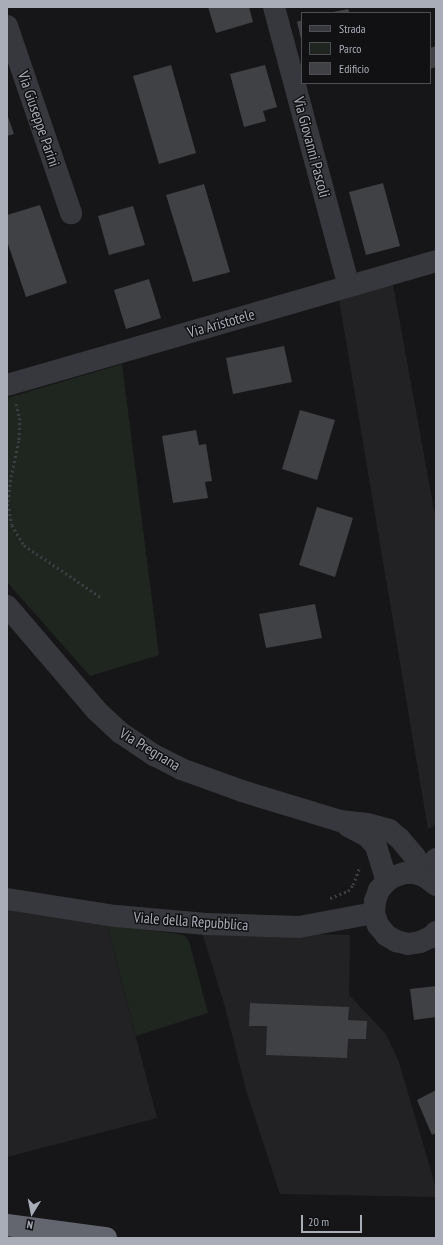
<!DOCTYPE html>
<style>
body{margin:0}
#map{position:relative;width:443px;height:1245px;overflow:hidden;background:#161618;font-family:"PT Sans Narrow",sans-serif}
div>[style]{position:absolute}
.built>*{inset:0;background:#222225}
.green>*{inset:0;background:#1e261f}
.building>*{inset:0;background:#404145}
.path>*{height:2.5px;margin-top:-1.25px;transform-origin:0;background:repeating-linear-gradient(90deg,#3d3f44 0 2px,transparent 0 5px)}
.minor>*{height:22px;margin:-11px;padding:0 11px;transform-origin:11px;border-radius:11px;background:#37383d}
.tertiary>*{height:22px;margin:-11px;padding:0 11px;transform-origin:11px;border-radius:11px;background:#37383d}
.motorway>*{height:22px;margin:-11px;padding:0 11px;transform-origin:11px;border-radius:11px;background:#63666e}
span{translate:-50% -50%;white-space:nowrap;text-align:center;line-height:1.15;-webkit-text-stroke:3px #111113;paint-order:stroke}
.street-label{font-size:15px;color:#a8adb8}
.frame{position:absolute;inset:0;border:8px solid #a8adb8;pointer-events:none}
.legend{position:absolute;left:301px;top:12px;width:130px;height:72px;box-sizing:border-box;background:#111113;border:1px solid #4d4f55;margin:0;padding:5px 7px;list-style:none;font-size:12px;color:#a8adb8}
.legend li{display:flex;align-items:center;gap:8px;height:20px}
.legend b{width:20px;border:1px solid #4d4f55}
.north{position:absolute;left:12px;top:1193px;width:40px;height:40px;-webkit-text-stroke:3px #111113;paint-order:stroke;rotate:190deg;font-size:11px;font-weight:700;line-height:16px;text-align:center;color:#a8adb8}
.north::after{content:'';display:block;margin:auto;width:14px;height:18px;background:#a8adb8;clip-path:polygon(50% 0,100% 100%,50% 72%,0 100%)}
.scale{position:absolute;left:301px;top:1215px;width:61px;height:18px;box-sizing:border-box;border:2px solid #a8adb8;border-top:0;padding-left:5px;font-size:12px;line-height:14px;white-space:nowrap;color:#a8adb8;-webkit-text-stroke:3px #111113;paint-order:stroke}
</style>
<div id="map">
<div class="built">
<div style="clip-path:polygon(392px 279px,436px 521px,436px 825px,428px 829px,338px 294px)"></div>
<div style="clip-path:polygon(7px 899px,104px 914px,157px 1118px,7px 1157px)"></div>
<div style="clip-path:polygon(202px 932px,350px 935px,349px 995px,385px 1033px,398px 1059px,436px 1188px,436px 1197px,280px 1194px,246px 1090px,225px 1007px)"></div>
</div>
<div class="green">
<div style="clip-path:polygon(122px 364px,159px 655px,90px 676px,7px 582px,7px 398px)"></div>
<div style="clip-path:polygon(107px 925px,179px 934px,185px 936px,189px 941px,208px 1013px,136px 1036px)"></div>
</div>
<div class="building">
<div style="clip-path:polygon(208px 7px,249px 7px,253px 22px,216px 33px)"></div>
<div style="clip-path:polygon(348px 9px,350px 13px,333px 13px,333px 12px)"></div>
<div style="clip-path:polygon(302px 20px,302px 39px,301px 39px,297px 22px)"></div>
<div style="clip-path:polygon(436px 46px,436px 67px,430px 69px,430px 48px)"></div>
<div style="clip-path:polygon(171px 65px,196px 153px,159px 164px,133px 76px)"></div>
<div style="clip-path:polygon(265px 65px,277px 107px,263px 111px,266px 121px,244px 127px,230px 74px)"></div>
<div style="clip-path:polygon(7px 114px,14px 134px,7px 136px)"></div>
<div style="clip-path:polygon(383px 183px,400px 246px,366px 255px,349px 192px)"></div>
<div style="clip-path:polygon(204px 184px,230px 272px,193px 282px,166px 195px)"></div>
<div style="clip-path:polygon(40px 205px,67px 283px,26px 297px,7px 241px,7px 215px)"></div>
<div style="clip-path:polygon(133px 206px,145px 245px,109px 255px,98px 216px)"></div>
<div style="clip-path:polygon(149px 279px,161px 318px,126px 329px,114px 290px)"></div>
<div style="clip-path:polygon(284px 346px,292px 382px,233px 394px,226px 358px)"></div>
<div style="clip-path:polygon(300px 410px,335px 420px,317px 480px,282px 469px)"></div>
<div style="clip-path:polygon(196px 430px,199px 445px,206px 444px,212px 481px,205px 482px,208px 498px,173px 503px,162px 436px)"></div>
<div style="clip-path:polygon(317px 507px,353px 518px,335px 577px,299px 565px)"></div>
<div style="clip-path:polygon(315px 604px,322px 638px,266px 648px,259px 614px)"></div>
<div style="clip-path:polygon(436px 986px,436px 1017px,414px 1020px,410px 989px)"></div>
<div style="clip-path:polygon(250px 1003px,349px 1007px,348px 1020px,367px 1021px,366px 1039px,348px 1039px,347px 1058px,266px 1055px,267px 1026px,249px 1026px)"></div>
<div style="clip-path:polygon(436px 1090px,436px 1133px,432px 1135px,417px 1100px)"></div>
</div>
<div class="path">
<div style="left:16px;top:404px;width:15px;rotate:74deg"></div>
<div style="left:20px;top:418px;width:23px;rotate:92deg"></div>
<div style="left:19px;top:441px;width:40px;rotate:102deg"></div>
<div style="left:11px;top:480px;width:24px;rotate:97deg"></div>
<div style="left:8px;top:504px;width:21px;rotate:79deg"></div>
<div style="left:12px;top:525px;width:23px;rotate:59deg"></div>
<div style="left:24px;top:545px;width:94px;rotate:34.2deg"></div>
<div style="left:330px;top:898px;width:19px;rotate:-21deg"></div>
<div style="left:348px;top:891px;width:8px;rotate:-50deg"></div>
<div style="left:353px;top:885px;width:20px;rotate:-70deg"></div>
</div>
<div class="minor">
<div style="left:274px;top:7px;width:289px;rotate:75deg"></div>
<div style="left:7px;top:26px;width:198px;rotate:71.1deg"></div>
<div style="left:7px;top:385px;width:447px;rotate:-16.1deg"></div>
<div style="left:7px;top:606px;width:138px;rotate:49.4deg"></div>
<div style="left:97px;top:711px;width:33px;rotate:43deg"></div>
<div style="left:121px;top:733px;width:40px;rotate:34deg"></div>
<div style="left:154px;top:755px;width:30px;rotate:27deg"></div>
<div style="left:181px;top:769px;width:65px;rotate:19.8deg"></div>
<div style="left:242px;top:791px;width:102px;rotate:17deg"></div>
<div style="left:340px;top:821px;width:27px;rotate:6deg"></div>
<div style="left:367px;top:824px;width:23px;rotate:15deg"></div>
<div style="left:389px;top:830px;width:14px;rotate:39deg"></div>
<div style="left:400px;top:839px;width:23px;rotate:50deg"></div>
<div style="left:415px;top:857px;width:21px;rotate:65deg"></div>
<div style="left:348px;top:826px;width:21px;rotate:28deg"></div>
<div style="left:367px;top:836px;width:13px;rotate:48deg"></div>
<div style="left:376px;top:846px;width:37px;rotate:73deg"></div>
<div style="left:429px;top:879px;width:21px;rotate:-71deg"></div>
</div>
<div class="tertiary">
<div style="left:436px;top:885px;width:15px;rotate:-143deg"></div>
<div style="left:424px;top:876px;width:9px;rotate:-162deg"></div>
<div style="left:415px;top:873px;width:10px;rotate:180deg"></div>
<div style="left:405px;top:873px;width:10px;rotate:163deg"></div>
<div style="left:395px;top:876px;width:9px;rotate:148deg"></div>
<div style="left:387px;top:881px;width:12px;rotate:132deg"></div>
<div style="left:379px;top:890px;width:12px;rotate:110deg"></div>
<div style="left:375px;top:901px;width:12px;rotate:95deg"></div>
<div style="left:374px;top:913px;width:13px;rotate:72deg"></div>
<div style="left:378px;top:925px;width:13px;rotate:51deg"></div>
<div style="left:386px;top:935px;width:12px;rotate:31deg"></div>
<div style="left:396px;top:941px;width:12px;rotate:14deg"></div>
<div style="left:408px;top:944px;width:12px;rotate:-9deg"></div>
<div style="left:420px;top:942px;width:12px;rotate:-24deg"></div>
<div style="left:431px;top:937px;width:7px;rotate:-45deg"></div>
<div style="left:7px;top:899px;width:110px;rotate:8.9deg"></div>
<div style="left:116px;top:916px;width:90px;rotate:5.1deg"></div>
<div style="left:206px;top:924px;width:93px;rotate:1.8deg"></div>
<div style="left:299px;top:927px;width:76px;rotate:-10.6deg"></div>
</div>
<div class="motorway">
<div style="left:7px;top:1225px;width:100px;rotate:7.5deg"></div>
</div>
<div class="street-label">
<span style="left:39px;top:119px;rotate:71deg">Via Giuseppe Parini</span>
<span style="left:312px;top:147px;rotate:75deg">Via Giovanni Pascoli</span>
<span style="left:221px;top:323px;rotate:-16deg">Via Aristotele</span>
<span style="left:150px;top:749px;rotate:31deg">Via Pregnana</span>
<span style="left:191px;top:921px;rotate:4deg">Viale della Repubblica</span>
</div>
<div class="frame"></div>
<ul class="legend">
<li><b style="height:5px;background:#37383d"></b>Strada</li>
<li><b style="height:11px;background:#1e261f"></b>Parco</li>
<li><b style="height:11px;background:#404145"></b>Edificio</li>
</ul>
<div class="north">N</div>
<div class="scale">20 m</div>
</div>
